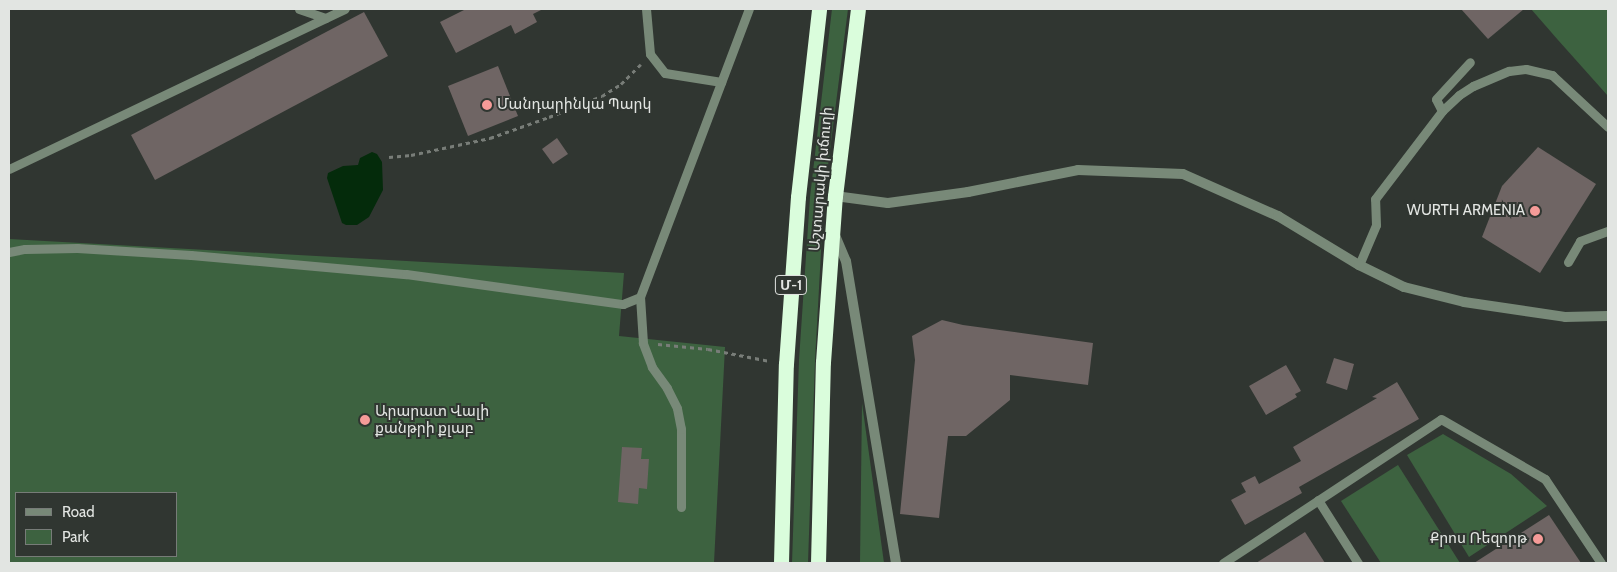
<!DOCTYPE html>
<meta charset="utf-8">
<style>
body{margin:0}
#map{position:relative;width:1617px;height:572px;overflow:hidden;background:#303631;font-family:Cabin,"Noto Sans Armenian",sans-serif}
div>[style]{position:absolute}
.green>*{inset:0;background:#3d6240}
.water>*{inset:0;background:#042b0b}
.building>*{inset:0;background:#6f6564}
.path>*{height:3px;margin-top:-1.5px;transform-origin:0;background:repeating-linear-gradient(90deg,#787d78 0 4px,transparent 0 8px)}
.lane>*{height:9px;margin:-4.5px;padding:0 4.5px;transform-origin:4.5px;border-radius:4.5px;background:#788978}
.street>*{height:10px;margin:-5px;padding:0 5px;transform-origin:5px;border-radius:5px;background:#788978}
.highway>*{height:15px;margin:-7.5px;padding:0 7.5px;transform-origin:7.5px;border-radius:7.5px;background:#dafddc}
.dots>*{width:14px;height:14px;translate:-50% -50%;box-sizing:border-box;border:2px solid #303631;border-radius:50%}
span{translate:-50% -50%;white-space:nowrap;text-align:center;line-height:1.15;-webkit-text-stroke:4px #303631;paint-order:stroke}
.shield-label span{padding:1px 4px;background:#303631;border:1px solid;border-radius:4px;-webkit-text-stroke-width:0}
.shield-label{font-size:14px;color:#e2e5e2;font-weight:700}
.poi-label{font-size:15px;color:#e2e5e2}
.left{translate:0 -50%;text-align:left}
.right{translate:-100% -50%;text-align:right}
.street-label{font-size:15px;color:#e2e5e2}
.frame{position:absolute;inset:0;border:10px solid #e2e5e2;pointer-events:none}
.legend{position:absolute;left:15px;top:492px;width:162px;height:65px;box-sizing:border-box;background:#303631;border:1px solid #777c78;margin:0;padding:6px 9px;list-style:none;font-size:15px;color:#e2e5e2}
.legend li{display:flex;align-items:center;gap:10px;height:25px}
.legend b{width:25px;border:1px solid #777c78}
</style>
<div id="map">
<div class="green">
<div style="clip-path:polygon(832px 9px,848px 9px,824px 197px,815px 361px,808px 563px,792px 563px,799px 360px,810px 197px)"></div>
<div style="clip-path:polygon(1531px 9px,1608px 9px,1608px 96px,1558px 40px)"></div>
<div style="clip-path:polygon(evenodd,9px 239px,624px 273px,619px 336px,725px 347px,714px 563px,9px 563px,9px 239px,16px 493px,176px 493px,176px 556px,16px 556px,16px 493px)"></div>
<div style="clip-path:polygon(862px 403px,884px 563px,860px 563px)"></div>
<div style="clip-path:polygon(1443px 434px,1511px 474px,1547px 506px,1469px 557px,1407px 455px)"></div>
<div style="clip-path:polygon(1398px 465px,1460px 563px,1381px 563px,1341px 501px)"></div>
</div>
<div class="water">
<div style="clip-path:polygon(372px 152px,377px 154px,382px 162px,383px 190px,369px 217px,357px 225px,346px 225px,342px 223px,327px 178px,328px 173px,343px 166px,358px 165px,360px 158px)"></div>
</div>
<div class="building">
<div style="clip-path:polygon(466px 9px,543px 9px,533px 14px,537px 22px,515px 34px,511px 25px,456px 53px,440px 22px)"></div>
<div style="clip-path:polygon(1461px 9px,1524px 9px,1488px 39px)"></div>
<div style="clip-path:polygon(364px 12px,388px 56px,155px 180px,131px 135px)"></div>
<div style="clip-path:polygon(498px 66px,518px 116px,468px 136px,448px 86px)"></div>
<div style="clip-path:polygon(557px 138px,568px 154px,553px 164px,542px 149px)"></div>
<div style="clip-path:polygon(1538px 147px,1596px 184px,1540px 273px,1482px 237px,1502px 186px)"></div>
<div style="clip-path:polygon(942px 320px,963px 325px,1093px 343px,1088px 385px,1010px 375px,1010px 400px,966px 436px,948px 436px,939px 518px,900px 514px,915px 360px,912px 336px)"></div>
<div style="clip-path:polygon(1334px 358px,1354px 364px,1347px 390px,1326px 383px)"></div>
<div style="clip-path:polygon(1286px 365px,1301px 391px,1295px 394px,1297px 397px,1266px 415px,1249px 386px)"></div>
<div style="clip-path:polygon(1397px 382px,1419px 419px,1299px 487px,1302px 493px,1245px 525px,1231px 500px,1246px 492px,1241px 483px,1255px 476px,1259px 484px,1301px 461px,1293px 447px,1377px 398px,1372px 397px)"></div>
<div style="clip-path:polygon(622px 447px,642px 448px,641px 459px,649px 459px,647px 489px,639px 488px,638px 504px,618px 502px)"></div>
<div style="clip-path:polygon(1549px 515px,1581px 563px,1474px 563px)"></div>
<div style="clip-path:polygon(1305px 532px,1325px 563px,1256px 563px)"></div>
</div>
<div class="path">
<div style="left:389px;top:157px;width:22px;rotate:-5deg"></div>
<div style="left:411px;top:155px;width:81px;rotate:-12.1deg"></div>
<div style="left:490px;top:138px;width:63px;rotate:-19.6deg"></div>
<div style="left:549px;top:117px;width:57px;rotate:-21.6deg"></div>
<div style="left:602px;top:96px;width:22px;rotate:-32deg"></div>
<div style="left:621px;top:84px;width:28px;rotate:-45deg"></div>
<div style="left:658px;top:344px;width:50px;rotate:5.7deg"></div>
<div style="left:708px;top:349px;width:63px;rotate:11deg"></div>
</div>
<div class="lane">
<div style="left:299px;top:9px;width:28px;rotate:19deg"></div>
<div style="left:646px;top:9px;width:45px;rotate:84.9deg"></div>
<div style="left:650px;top:54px;width:24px;rotate:52deg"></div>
<div style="left:665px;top:73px;width:57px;rotate:9.1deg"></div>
<div style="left:1442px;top:111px;width:23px;rotate:-43deg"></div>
<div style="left:1459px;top:95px;width:17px;rotate:-33deg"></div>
<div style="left:1473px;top:86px;width:39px;rotate:-23deg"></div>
<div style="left:1509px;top:71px;width:17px;rotate:-7deg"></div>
<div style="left:1526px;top:69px;width:27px;rotate:13deg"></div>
<div style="left:1552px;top:75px;width:76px;rotate:42.9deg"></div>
<div style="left:9px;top:169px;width:372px;rotate:-25.5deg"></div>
<div style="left:9px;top:252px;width:16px;rotate:-11deg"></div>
<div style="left:25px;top:249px;width:52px;rotate:-1.1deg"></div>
<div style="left:77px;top:248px;width:114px;rotate:3.5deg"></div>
<div style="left:191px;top:255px;width:216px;rotate:5.1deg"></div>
<div style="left:406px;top:274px;width:219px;rotate:7.9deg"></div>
<div style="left:623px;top:304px;width:18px;rotate:-22deg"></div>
<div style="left:1568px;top:262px;width:24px;rotate:-60deg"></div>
<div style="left:1580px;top:241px;width:30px;rotate:-20deg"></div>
<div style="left:1359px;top:265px;width:43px;rotate:-67deg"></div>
<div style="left:1376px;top:225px;width:26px;rotate:-92deg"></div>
<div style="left:1375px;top:199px;width:111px;rotate:-52.7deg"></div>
<div style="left:1442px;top:111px;width:13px;rotate:-117deg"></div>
<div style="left:1436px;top:99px;width:50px;rotate:-47.4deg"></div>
<div style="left:1318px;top:500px;width:75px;rotate:57.6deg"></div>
<div style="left:681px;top:507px;width:78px;rotate:-90deg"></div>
<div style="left:681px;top:429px;width:21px;rotate:-101deg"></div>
<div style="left:677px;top:408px;width:22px;rotate:-117deg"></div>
<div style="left:667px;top:388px;width:26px;rotate:-126deg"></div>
<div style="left:652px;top:367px;width:26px;rotate:-111deg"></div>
<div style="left:643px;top:343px;width:46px;rotate:-93.7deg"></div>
<div style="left:640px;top:297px;width:308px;rotate:-69.3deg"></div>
<div style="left:1223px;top:563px;width:261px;rotate:-33.4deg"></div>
<div style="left:1441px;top:419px;width:120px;rotate:30deg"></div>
<div style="left:1545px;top:479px;width:101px;rotate:56.3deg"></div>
</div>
<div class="street">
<div style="left:835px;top:196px;width:53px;rotate:7.5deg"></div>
<div style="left:888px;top:203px;width:81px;rotate:-7.8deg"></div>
<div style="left:968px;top:192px;width:112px;rotate:-11.3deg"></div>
<div style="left:1078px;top:170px;width:105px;rotate:2.2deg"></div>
<div style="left:1183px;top:174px;width:104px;rotate:23.9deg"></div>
<div style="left:1278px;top:216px;width:95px;rotate:31.2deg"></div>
<div style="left:1359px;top:265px;width:50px;rotate:26.1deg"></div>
<div style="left:1404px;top:287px;width:62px;rotate:14deg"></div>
<div style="left:1464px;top:302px;width:102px;rotate:8.4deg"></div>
<div style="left:1565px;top:317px;width:43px;rotate:-1.3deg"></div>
<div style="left:834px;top:233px;width:30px;rotate:67deg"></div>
<div style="left:846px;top:261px;width:306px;rotate:80.6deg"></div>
</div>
<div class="highway">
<div style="left:781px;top:563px;width:199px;rotate:-88.6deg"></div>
<div style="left:786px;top:364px;width:167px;rotate:-85.9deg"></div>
<div style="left:798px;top:197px;width:189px;rotate:-83.6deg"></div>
<div style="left:818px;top:563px;width:201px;rotate:-88.6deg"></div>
<div style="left:823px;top:362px;width:166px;rotate:-85.9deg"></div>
<div style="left:835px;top:196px;width:188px;rotate:-83deg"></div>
</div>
<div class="dots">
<div style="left:487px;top:105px;background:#f59b98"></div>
<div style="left:1535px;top:211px;background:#f59b98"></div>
<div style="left:365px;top:420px;background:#f59b98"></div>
<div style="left:1538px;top:539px;background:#f59b98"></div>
</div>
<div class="shield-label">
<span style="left:791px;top:285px">Մ-1</span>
</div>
<div class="poi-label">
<span class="left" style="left:497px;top:105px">Մանդարինկա Պարկ</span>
<span class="right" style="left:1525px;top:211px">WURTH ARMENIA</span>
<span class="left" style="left:375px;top:420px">Արարատ Վալի<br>քանթրի քլաբ</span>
<span class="right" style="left:1527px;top:539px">Քրոս Ռեզորթ</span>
</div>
<div class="street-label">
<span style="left:821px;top:179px;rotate:-85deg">Աշտարակի խճուղի</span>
</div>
<div class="frame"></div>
<ul class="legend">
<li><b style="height:6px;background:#788978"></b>Road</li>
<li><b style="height:14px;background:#3d6240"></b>Park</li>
</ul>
</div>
